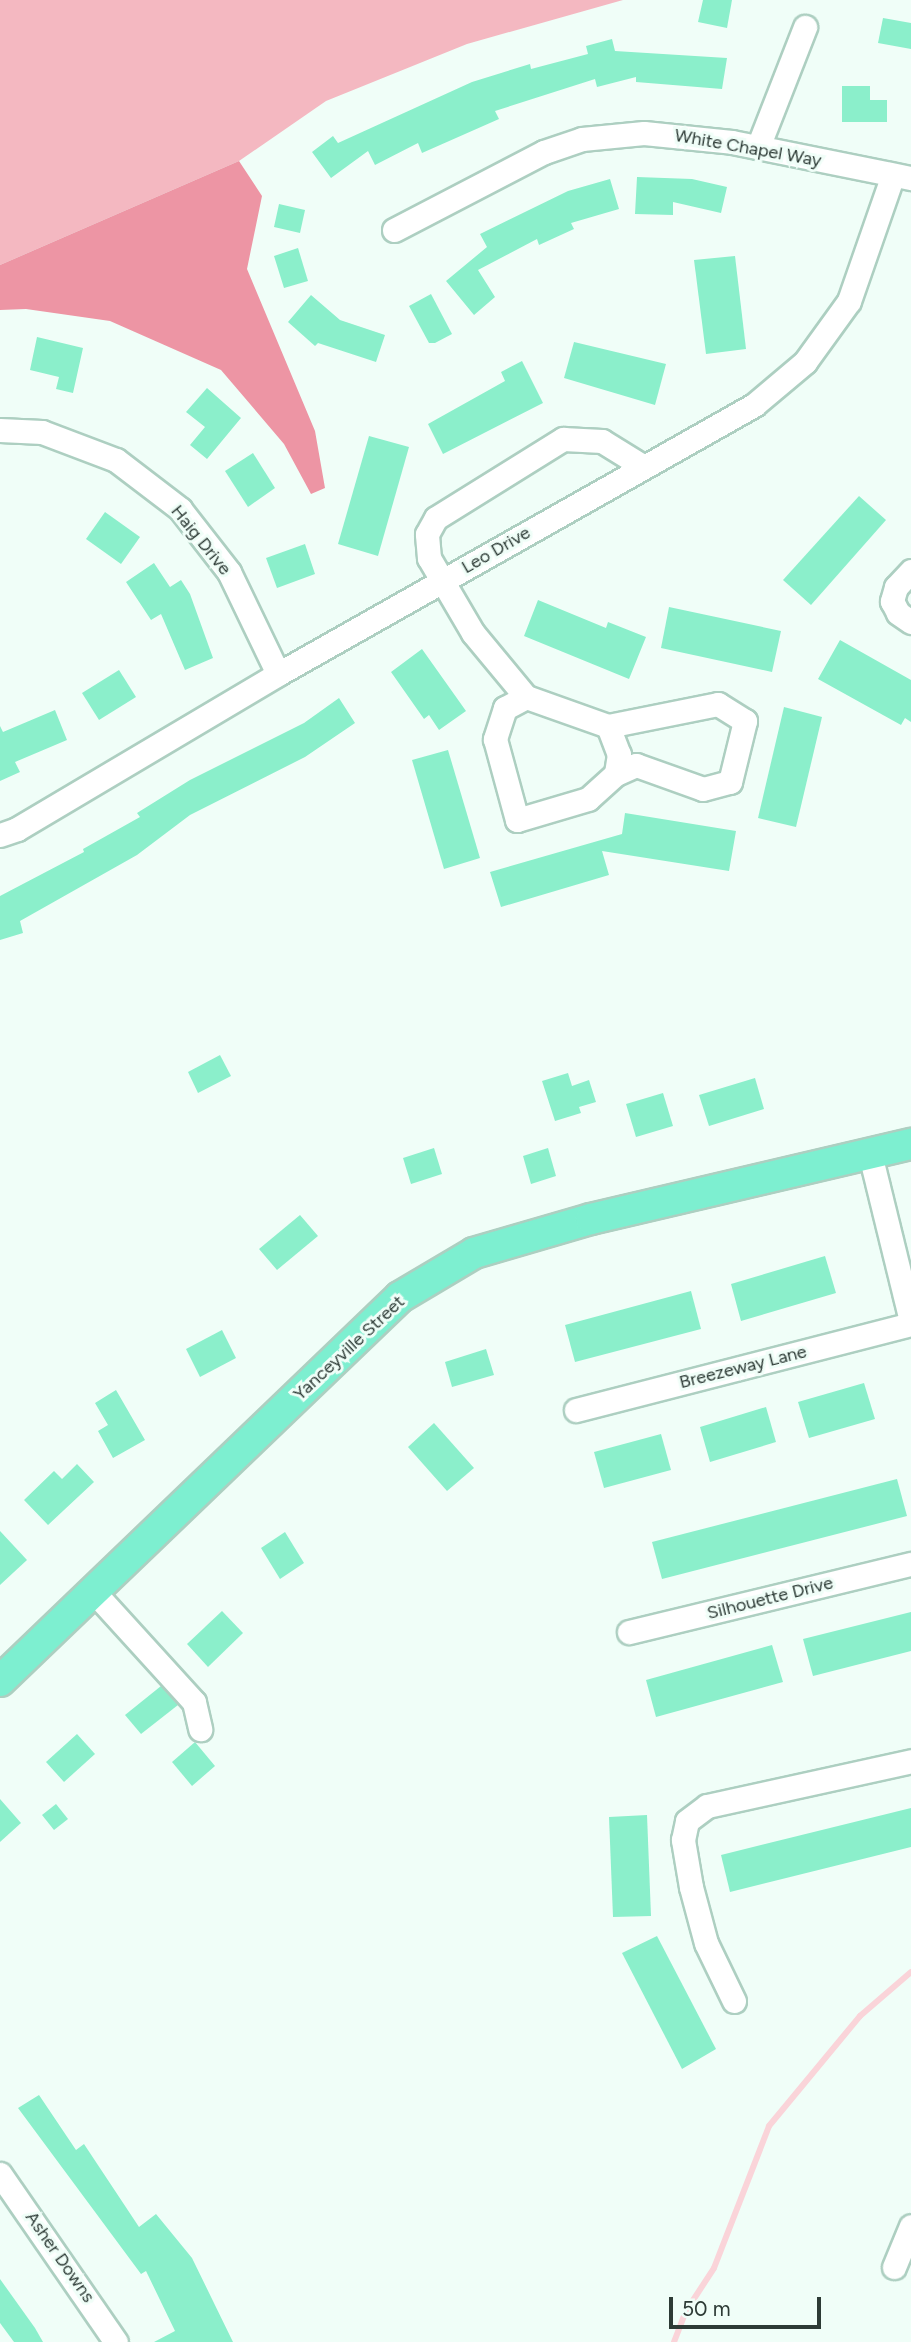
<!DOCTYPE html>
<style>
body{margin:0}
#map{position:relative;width:911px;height:2342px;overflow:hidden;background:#f0fef8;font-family:Figtree,sans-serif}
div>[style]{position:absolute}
.green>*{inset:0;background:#f4b8c1}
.forest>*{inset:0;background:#ed95a4}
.stream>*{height:6px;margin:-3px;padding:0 3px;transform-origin:3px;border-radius:3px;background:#fad4d9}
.building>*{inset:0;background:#8befcb}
.roads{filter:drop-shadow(2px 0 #adcfc1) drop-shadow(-2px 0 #adcfc1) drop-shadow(0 2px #adcfc1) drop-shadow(0 -2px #adcfc1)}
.minor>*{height:23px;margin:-11.5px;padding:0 11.5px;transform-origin:11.5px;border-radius:11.5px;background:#fff}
.major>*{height:30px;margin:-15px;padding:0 15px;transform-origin:15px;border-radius:15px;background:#7defd0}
span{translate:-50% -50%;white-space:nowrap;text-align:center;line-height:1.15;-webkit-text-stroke:6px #f0fef8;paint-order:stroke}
.street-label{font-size:18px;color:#2d3b36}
.scale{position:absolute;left:669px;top:2297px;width:152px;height:32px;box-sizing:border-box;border:4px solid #2d3b36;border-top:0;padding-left:9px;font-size:21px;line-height:24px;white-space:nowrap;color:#2d3b36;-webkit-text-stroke:5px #f0fef8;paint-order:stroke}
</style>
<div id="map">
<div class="green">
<div style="clip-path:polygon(0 0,623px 0,467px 44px,326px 101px,239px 161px,0 265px)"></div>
</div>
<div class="forest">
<div style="clip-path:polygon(239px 161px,262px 196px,247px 269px,315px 431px,325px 488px,311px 494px,284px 444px,221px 370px,110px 321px,26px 309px,0 310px,0 265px)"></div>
</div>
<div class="stream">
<div style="left:674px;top:2342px;width:33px;rotate:-69deg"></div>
<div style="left:686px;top:2311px;width:51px;rotate:-56.9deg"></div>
<div style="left:714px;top:2268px;width:152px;rotate:-68.8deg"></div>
<div style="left:769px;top:2126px;width:143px;rotate:-50.4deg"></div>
<div style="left:860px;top:2016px;width:67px;rotate:-40.8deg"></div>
</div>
<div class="building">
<div style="clip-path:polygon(703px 0,732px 0,727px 28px,698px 22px)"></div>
<div style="clip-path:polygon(883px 18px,911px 23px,911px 49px,878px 43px)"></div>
<div style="clip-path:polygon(612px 39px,615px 51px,727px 58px,722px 89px,636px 82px,636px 77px,597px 87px,595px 79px,495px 111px,499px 119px,422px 153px,418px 143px,375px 165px,368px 151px,331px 178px,312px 152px,333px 136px,338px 143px,472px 82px,530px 64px,531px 69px,588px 54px,586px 46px)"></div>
<div style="clip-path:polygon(842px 86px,870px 86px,870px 100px,887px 100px,887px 122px,842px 122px)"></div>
<div style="clip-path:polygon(637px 177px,692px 179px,727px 187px,721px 213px,673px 202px,673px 215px,635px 214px)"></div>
<div style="clip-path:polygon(610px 179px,619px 209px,571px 223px,574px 229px,539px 245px,537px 239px,478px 270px,495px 297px,474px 315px,446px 281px,487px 247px,480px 234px,568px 191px)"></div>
<div style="clip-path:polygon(279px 204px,305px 210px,300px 233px,274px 227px)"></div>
<div style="clip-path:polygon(298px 248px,308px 281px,284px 288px,274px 256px)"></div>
<div style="clip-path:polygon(735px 256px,746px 349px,706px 354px,694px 260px)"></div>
<div style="clip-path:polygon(431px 294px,452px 334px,435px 343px,429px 343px,409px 306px)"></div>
<div style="clip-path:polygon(311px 295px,340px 320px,385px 335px,376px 362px,318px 343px,315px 346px,288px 322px)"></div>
<div style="clip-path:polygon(37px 337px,83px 348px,73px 393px,56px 389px,59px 377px,30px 370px)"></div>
<div style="clip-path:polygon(574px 342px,666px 364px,655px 405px,564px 378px)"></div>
<div style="clip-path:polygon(522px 361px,543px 403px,443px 454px,428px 424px,505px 381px,501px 372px)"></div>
<div style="clip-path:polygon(207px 388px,241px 418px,207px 459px,190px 445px,205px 427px,186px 412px)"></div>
<div style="clip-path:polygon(369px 436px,409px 447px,378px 556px,338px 544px)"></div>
<div style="clip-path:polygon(253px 453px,275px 488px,248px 507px,225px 471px)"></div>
<div style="clip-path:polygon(859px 496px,886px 520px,811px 605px,783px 580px)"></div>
<div style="clip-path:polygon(105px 512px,140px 537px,121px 564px,86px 539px)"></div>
<div style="clip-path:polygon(305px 544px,315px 574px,277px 588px,266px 558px)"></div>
<div style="clip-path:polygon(154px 563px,170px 587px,181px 580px,190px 594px,213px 658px,185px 670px,161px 614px,151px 620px,126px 582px)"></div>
<div style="clip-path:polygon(538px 600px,606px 628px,608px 622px,646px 637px,629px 679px,524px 636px)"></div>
<div style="clip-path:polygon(669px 607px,781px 631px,772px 672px,661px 648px)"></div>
<div style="clip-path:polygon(840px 640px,911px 680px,911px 722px,905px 718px,901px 725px,818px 679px)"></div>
<div style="clip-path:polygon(422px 649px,466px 711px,439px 730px,429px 715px,424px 719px,391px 672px)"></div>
<div style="clip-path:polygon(119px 670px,136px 697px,99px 720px,82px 693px)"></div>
<div style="clip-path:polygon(339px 698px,355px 723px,305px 757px,190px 815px,137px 855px,20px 921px,23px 933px,0 940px,0 896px,84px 852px,83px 849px,140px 817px,137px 813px,190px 780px,304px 723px)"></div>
<div style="clip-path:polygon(784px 707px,822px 717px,796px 827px,758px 818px)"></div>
<div style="clip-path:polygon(55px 710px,67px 740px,15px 762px,20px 772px,0 781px,0 726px,3px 732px)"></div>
<div style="clip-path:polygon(448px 750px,480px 858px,444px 869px,412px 760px)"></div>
<div style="clip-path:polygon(625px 813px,736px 831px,729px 871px,602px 851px,609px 875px,501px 907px,490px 872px,622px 834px)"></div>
<div style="clip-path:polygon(220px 1055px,231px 1076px,198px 1093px,188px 1072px)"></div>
<div style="clip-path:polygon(568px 1073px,572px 1086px,589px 1080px,596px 1102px,579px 1107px,581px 1113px,555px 1121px,542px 1081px)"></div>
<div style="clip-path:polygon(755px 1078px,764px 1109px,709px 1126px,699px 1095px)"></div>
<div style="clip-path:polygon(663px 1093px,673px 1126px,636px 1137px,626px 1104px)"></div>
<div style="clip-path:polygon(434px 1148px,442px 1174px,411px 1184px,403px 1158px)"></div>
<div style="clip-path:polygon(548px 1148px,556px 1176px,531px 1184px,523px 1156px)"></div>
<div style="clip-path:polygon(300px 1215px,318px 1236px,277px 1270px,259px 1249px)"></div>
<div style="clip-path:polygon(825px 1256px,836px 1293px,741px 1321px,731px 1284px)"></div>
<div style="clip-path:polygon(691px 1291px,701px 1329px,575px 1362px,565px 1325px)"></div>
<div style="clip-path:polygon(222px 1330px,236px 1358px,200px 1377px,186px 1349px)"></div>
<div style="clip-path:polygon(486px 1349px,494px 1375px,452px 1387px,445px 1362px)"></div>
<div style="clip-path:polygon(864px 1383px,875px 1419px,809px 1438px,798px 1402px)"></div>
<div style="clip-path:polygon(116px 1390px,145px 1440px,113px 1458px,98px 1431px,108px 1425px,95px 1403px)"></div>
<div style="clip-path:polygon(766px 1407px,776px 1442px,710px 1462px,700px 1427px)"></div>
<div style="clip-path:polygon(434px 1423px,474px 1468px,447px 1491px,408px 1447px)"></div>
<div style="clip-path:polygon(661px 1434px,671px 1470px,604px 1488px,594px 1452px)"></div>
<div style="clip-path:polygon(77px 1464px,94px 1482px,48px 1525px,24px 1500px,54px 1471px,62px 1479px)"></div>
<div style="clip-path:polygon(897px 1479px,907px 1516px,662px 1579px,652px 1542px)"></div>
<div style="clip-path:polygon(0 1531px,27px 1560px,0 1585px)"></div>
<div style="clip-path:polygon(285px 1532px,304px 1563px,280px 1579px,261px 1548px)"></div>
<div style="clip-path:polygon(222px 1611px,243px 1633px,208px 1667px,187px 1644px)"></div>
<div style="clip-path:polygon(911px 1612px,911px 1651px,813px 1676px,803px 1639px)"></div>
<div style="clip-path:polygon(772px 1645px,783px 1682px,656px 1717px,646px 1680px)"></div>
<div style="clip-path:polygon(161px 1686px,178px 1705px,141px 1734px,125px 1715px)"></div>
<div style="clip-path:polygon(77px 1734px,95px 1754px,64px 1782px,46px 1762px)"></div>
<div style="clip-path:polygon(195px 1742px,215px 1766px,192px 1786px,172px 1762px)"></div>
<div style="clip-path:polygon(0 1799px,21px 1823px,0 1842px)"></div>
<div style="clip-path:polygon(56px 1804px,68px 1819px,54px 1830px,42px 1815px)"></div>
<div style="clip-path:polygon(911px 1808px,911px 1847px,730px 1892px,721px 1855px)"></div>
<div style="clip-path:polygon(647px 1815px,651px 1916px,613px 1917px,609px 1817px)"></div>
<div style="clip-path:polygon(657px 1936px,716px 2049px,682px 2069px,622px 1953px)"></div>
<div style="clip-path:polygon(39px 2095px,76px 2150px,84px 2144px,139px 2227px,156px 2214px,192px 2258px,233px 2342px,154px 2342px,175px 2331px,146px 2271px,141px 2274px,18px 2108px)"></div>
<div style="clip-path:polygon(0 2279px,35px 2328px,43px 2342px,14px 2342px,0 2323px)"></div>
</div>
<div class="roads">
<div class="minor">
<div style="left:758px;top:147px;width:129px;rotate:-68.6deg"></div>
<div style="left:394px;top:230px;width:169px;rotate:-27.5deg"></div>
<div style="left:544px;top:152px;width:40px;rotate:-18.9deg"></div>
<div style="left:582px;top:139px;width:62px;rotate:-5.5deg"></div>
<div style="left:644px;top:133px;width:88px;rotate:5.8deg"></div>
<div style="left:732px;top:142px;width:183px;rotate:11.4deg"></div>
<div style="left:0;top:430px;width:42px;rotate:2.7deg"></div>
<div style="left:42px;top:432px;width:79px;rotate:20.7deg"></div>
<div style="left:116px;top:460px;width:81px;rotate:37.4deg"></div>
<div style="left:180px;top:509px;width:80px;rotate:52.1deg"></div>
<div style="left:229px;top:572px;width:113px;rotate:64.3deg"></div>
<div style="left:911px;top:571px;width:22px;rotate:133deg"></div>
<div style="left:896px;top:587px;width:15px;rotate:106deg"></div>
<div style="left:892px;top:601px;width:13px;rotate:63deg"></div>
<div style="left:898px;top:613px;width:16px;rotate:35deg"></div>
<div style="left:526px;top:697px;width:24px;rotate:152deg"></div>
<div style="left:505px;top:708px;width:33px;rotate:108deg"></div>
<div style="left:495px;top:739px;width:84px;rotate:74.8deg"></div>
<div style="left:517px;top:820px;width:74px;rotate:-16.5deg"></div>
<div style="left:588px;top:799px;width:38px;rotate:-42deg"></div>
<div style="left:616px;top:774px;width:22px;rotate:-24deg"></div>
<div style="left:636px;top:765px;width:71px;rotate:19.7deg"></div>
<div style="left:703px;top:789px;width:28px;rotate:-15deg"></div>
<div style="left:730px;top:782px;width:63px;rotate:-76.2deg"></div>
<div style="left:745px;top:721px;width:32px;rotate:-148deg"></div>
<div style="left:718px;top:704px;width:112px;rotate:168.7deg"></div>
<div style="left:608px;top:726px;width:87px;rotate:-160.5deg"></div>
<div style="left:526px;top:697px;width:83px;rotate:-129.6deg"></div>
<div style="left:473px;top:633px;width:87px;rotate:-120.4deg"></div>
<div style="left:429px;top:558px;width:24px;rotate:-95deg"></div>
<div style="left:427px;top:534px;width:18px;rotate:-61deg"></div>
<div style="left:436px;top:518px;width:150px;rotate:-31.9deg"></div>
<div style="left:563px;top:439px;width:39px;rotate:3deg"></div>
<div style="left:602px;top:441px;width:49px;rotate:31.8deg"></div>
<div style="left:608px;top:726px;width:30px;rotate:69deg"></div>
<div style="left:619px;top:754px;width:20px;rotate:99deg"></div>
<div style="left:0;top:835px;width:18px;rotate:-19deg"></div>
<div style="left:17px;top:829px;width:304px;rotate:-30.7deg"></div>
<div style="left:278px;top:674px;width:547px;rotate:-29.47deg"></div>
<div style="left:754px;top:405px;width:67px;rotate:-40.1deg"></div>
<div style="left:805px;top:362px;width:75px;rotate:-54.2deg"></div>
<div style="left:849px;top:301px;width:133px;rotate:-70.8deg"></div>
<div style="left:870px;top:1154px;width:172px;rotate:76.2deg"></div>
<div style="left:576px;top:1410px;width:346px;rotate:-14.4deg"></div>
<div style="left:93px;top:1591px;width:150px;rotate:47.7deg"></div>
<div style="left:194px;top:1702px;width:28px;rotate:77deg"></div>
<div style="left:629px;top:1632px;width:290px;rotate:-13.6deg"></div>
<div style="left:734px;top:2001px;width:64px;rotate:-115.8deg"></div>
<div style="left:706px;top:1943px;width:58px;rotate:-105deg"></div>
<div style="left:691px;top:1887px;width:48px;rotate:-99.7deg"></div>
<div style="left:683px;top:1840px;width:19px;rotate:-78deg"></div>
<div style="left:687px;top:1821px;width:25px;rotate:-37deg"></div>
<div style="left:707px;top:1806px;width:209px;rotate:-12.4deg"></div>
<div style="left:0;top:2174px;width:204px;rotate:55.4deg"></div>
<div style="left:894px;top:2267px;width:44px;rotate:-67.5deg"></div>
</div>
<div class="major">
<div style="left:0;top:1681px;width:554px;rotate:-43.83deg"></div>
<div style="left:400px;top:1297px;width:86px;rotate:-30.7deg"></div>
<div style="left:474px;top:1253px;width:122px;rotate:-16.2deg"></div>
<div style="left:591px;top:1219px;width:329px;rotate:-13.2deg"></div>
</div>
</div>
<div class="street-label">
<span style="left:748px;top:148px;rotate:10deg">White Chapel Way</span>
<span style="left:201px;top:540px;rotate:51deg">Haig Drive</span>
<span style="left:496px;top:550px;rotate:-30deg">Leo Drive</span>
<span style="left:349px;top:1348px;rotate:-43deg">Yanceyville Street</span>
<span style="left:743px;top:1367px;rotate:-14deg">Breezeway Lane</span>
<span style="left:770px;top:1598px;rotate:-14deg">Silhouette Drive</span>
<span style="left:60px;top:2257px;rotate:55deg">Asher Downs</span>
</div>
<div class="scale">50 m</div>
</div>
